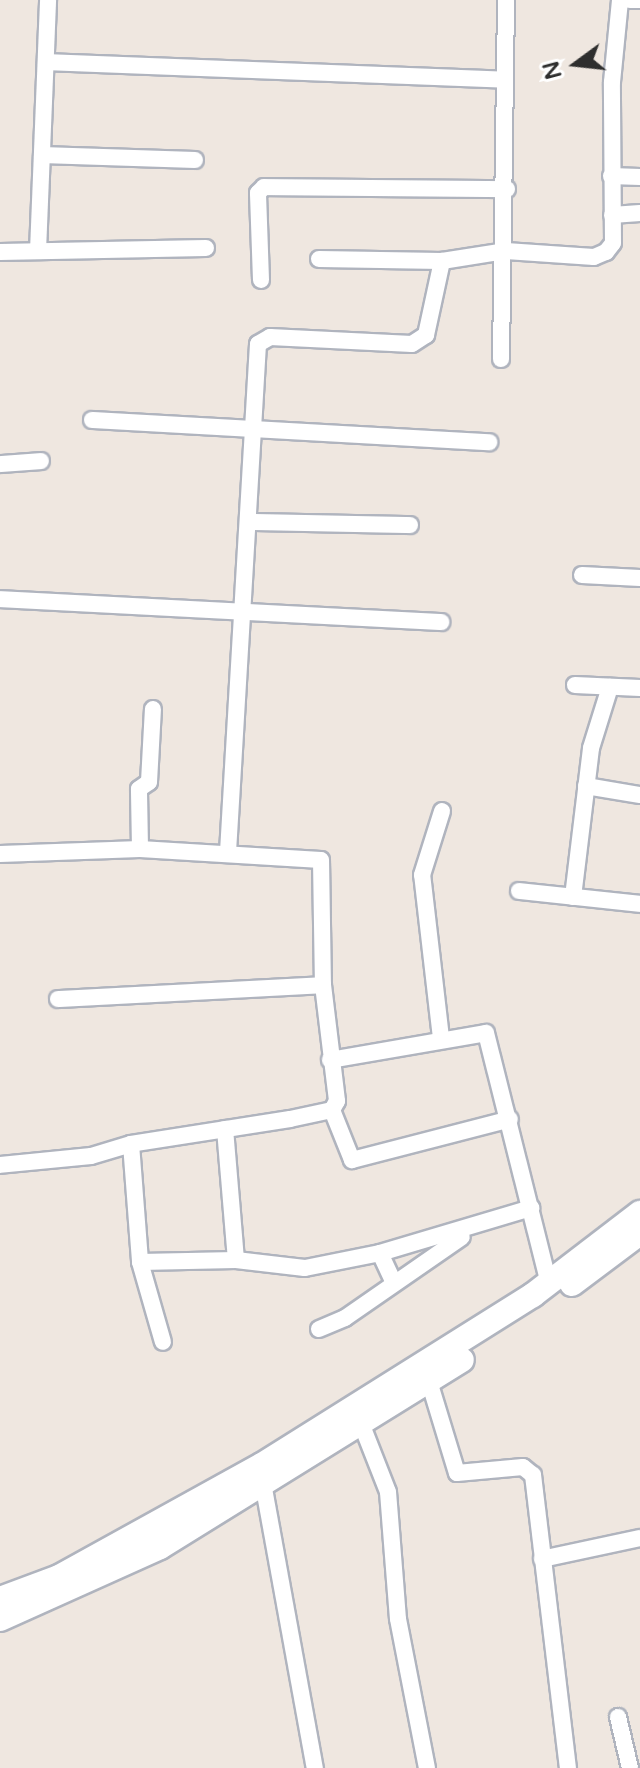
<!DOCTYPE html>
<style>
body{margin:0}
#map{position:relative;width:640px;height:1768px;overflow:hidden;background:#efe7e0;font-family:"Varela Round",sans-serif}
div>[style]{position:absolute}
.roads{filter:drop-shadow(2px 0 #b0b4be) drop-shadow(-2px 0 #b0b4be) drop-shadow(0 2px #b0b4be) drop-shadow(0 -2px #b0b4be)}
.street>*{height:16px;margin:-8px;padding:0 8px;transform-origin:8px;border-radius:8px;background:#fff}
.secondary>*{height:24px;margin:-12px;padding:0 12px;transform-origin:12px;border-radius:12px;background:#fff}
span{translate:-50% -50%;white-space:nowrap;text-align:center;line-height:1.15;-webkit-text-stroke:6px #fff;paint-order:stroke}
.north{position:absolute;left:536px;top:24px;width:80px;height:80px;-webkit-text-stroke:6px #fff;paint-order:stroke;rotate:255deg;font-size:22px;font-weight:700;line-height:32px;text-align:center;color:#2e2e2e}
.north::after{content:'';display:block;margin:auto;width:28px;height:36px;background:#2e2e2e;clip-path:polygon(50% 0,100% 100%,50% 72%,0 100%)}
</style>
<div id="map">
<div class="roads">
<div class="street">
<div style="left:630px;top:0;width:10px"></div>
<div style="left:46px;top:62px;width:459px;rotate:2.2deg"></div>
<div style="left:42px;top:155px;width:153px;rotate:1.9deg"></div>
<div style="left:611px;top:176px;width:29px;rotate:2deg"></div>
<div style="left:612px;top:215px;width:28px;rotate:-4deg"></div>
<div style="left:38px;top:251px;width:251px;rotate:-87.7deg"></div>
<div style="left:0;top:252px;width:206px;rotate:-1.1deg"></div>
<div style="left:319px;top:259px;width:123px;rotate:0.9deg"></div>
<div style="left:261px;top:280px;width:87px;rotate:-92deg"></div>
<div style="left:258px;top:193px;width:8px;rotate:-45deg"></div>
<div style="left:264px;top:187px;width:243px;rotate:0.5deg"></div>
<div style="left:501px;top:359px;width:359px;rotate:-89.2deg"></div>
<div style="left:92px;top:420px;width:398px;rotate:3.2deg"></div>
<div style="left:0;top:464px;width:41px;rotate:-4.2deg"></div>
<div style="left:250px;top:522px;width:160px;rotate:1.1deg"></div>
<div style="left:582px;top:575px;width:58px;rotate:3deg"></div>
<div style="left:0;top:599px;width:442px;rotate:3deg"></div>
<div style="left:575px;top:685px;width:65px;rotate:2.6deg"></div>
<div style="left:586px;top:786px;width:55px;rotate:9.5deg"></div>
<div style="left:140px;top:849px;width:60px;rotate:-91deg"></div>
<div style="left:139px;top:789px;width:12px;rotate:-35deg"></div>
<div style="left:149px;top:782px;width:73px;rotate:-86.9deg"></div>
<div style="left:228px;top:852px;width:509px;rotate:-86.62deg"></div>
<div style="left:258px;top:344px;width:14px;rotate:-30deg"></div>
<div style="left:270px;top:337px;width:142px;rotate:2.8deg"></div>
<div style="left:412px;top:344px;width:17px;rotate:-33deg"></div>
<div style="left:426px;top:335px;width:76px;rotate:-77.8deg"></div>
<div style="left:442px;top:261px;width:65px;rotate:-8.9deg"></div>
<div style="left:506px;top:251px;width:88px;rotate:3.9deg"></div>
<div style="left:594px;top:257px;width:13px;rotate:-23deg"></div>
<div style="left:606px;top:252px;width:11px;rotate:-52deg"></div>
<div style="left:613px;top:243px;width:161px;rotate:-90.4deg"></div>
<div style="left:612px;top:82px;width:82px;rotate:-84.4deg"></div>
<div style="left:0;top:854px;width:140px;rotate:-2deg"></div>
<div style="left:140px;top:849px;width:181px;rotate:3.5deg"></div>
<div style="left:321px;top:860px;width:125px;rotate:89.1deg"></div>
<div style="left:323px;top:985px;width:117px;rotate:83.1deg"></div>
<div style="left:337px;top:1101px;width:10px;rotate:119deg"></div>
<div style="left:332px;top:1110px;width:43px;rotate:167.9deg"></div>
<div style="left:290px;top:1119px;width:161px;rotate:171.1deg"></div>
<div style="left:131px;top:1144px;width:42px;rotate:163.3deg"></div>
<div style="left:91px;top:1156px;width:91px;rotate:174.4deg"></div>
<div style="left:519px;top:891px;width:122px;rotate:6.1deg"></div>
<div style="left:573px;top:897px;width:150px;rotate:-83.1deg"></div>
<div style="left:591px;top:748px;width:64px;rotate:-72.7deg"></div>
<div style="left:58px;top:999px;width:265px;rotate:-3deg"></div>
<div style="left:441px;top:1038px;width:164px;rotate:-96.6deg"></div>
<div style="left:422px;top:875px;width:67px;rotate:-72.6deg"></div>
<div style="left:330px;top:1060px;width:158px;rotate:-9.8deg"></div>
<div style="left:486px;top:1033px;width:258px;rotate:75.9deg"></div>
<div style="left:332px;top:1110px;width:54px;rotate:68.2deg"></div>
<div style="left:352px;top:1160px;width:163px;rotate:-14.5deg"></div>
<div style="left:225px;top:1129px;width:131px;rotate:85.2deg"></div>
<div style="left:131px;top:1144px;width:118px;rotate:85.6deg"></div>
<div style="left:140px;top:1262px;width:83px;rotate:74deg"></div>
<div style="left:140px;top:1262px;width:96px;rotate:-1.2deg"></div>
<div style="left:236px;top:1260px;width:69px;rotate:6.6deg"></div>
<div style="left:305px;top:1268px;width:76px;rotate:-11.3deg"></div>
<div style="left:394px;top:1283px;width:33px;rotate:-115deg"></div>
<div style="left:380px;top:1253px;width:158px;rotate:-16.6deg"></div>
<div style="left:319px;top:1329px;width:28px;rotate:-23deg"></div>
<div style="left:345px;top:1318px;width:142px;rotate:-34.7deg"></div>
<div style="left:429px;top:1381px;width:96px;rotate:73.1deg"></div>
<div style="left:457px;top:1473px;width:66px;rotate:-5.2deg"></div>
<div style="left:523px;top:1467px;width:13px;rotate:39deg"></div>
<div style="left:533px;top:1475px;width:295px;rotate:83.2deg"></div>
<div style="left:361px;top:1423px;width:74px;rotate:68.6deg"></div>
<div style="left:388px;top:1492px;width:127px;rotate:85.5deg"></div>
<div style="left:398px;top:1619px;width:152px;rotate:79deg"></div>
<div style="left:263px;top:1483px;width:290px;rotate:79.7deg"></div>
<div style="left:542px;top:1559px;width:100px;rotate:-12.1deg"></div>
<div style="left:618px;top:1717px;width:52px;rotate:76.8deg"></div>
</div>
<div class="secondary">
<div style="left:572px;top:1284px;width:85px;rotate:-36.9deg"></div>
<div style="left:0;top:1599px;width:63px;rotate:-20.4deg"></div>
<div style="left:59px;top:1577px;width:232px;rotate:-28.9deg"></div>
<div style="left:262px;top:1465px;width:320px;rotate:-32.1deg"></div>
<div style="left:533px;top:1295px;width:135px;rotate:-37.5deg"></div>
<div style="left:0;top:1619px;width:175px;rotate:-24.2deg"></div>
<div style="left:160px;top:1547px;width:355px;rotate:-31.8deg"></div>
</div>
</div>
<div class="north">N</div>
</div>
